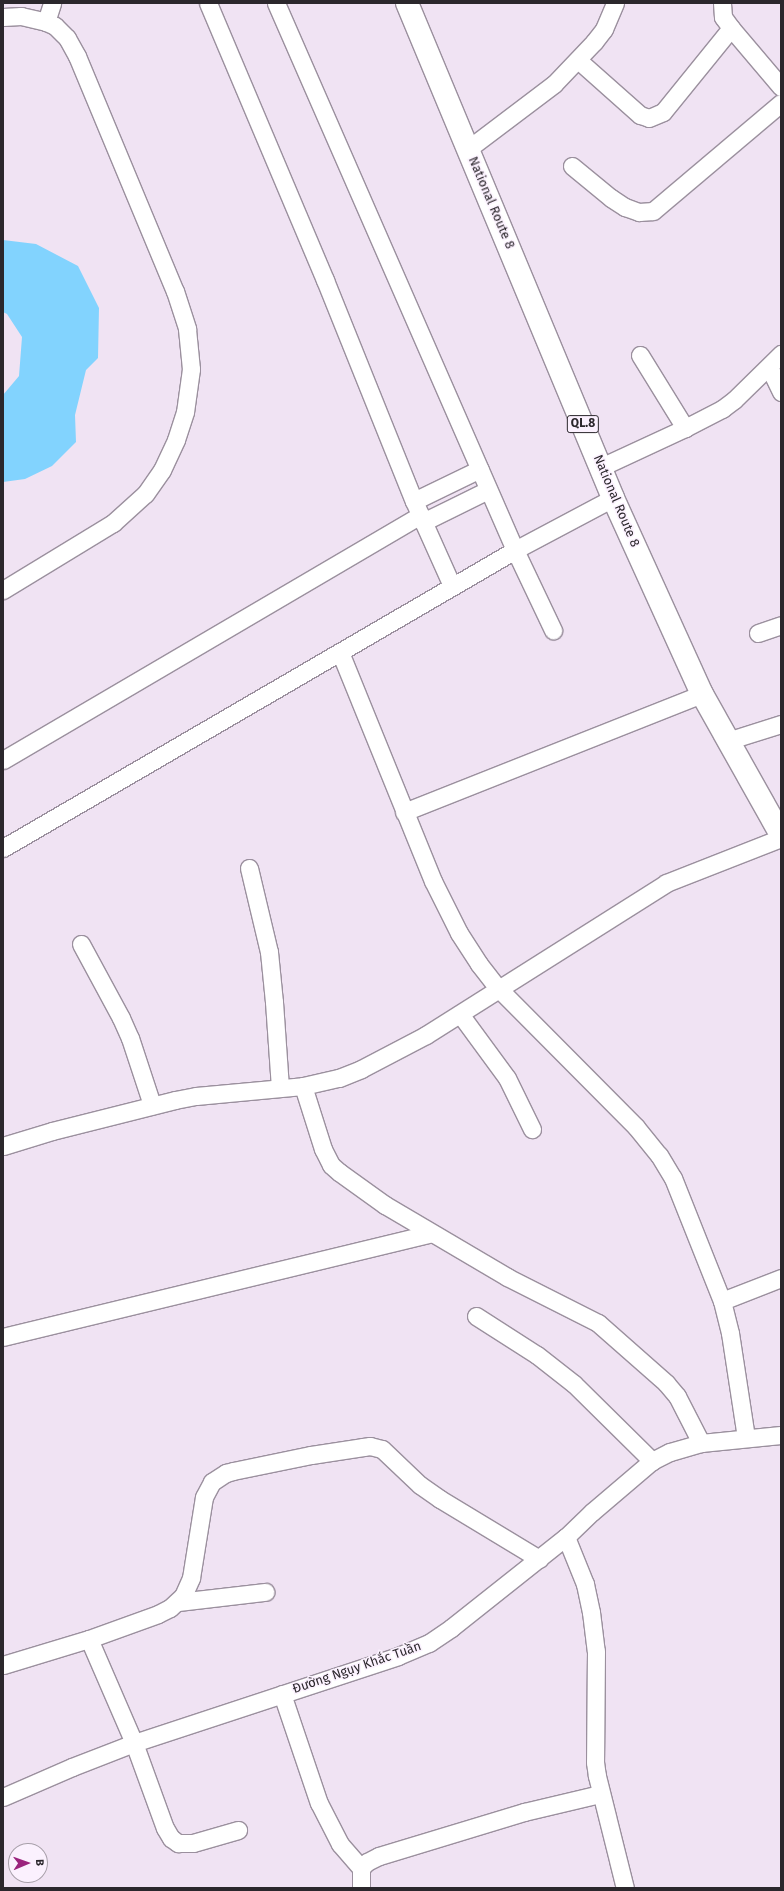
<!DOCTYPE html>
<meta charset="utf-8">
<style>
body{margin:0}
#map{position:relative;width:784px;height:1891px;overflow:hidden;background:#f0e3f3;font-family:"Fira Sans",sans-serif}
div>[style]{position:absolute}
.water>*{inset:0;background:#82d3fe}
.roads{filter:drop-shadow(1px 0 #9b909e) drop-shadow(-1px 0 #9b909e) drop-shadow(0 1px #9b909e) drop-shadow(0 -1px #9b909e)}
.minor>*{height:17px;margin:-8.5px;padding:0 8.5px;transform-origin:8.5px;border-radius:8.5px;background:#fff}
.highway>*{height:22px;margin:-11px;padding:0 11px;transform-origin:11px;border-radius:11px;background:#fff}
span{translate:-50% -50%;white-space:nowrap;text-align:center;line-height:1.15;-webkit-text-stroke:3px #fbf1fe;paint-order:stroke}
.shield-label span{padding:1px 3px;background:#fbf1fe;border:1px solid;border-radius:3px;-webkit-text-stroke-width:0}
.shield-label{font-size:12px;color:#2b272c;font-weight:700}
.street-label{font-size:13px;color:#2b272c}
.frame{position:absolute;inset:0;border:4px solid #2b272c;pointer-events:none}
.north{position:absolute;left:8px;top:1843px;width:40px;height:40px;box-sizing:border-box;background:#fbf1fe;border:1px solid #a8a0aa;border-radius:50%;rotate:88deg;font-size:11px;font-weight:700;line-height:16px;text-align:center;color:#2b272c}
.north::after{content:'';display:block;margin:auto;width:14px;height:18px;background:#9b237d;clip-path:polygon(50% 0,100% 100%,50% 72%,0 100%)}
</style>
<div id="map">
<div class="water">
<div style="clip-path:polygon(3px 240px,36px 244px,78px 266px,99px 308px,98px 358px,86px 370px,75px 415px,76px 442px,52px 466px,25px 479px,3px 482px,3px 395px,19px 376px,22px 337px,7px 314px,3px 312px)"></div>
</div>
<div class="roads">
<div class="minor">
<div style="left:208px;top:3px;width:301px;rotate:67.1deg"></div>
<div style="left:325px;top:280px;width:238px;rotate:68.1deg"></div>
<div style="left:414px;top:501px;width:93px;rotate:65.9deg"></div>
<div style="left:276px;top:3px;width:597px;rotate:66.4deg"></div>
<div style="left:515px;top:550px;width:89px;rotate:64.6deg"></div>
<div style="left:722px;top:3px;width:14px;rotate:86deg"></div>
<div style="left:723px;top:17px;width:14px;rotate:54deg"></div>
<div style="left:731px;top:28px;width:77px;rotate:49.7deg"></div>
<div style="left:3px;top:17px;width:18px;rotate:-3deg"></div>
<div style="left:21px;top:16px;width:26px;rotate:13deg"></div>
<div style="left:46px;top:22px;width:10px;rotate:24deg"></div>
<div style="left:55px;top:26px;width:17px;rotate:45deg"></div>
<div style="left:67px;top:38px;width:21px;rotate:61deg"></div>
<div style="left:77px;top:56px;width:255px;rotate:67.4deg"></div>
<div style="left:175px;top:291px;width:40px;rotate:72deg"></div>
<div style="left:187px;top:329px;width:40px;rotate:84.3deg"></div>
<div style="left:191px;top:369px;width:43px;rotate:97.9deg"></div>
<div style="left:185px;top:412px;width:29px;rotate:108deg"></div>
<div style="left:176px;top:440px;width:33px;rotate:115deg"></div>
<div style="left:162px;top:470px;width:29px;rotate:125deg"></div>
<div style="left:145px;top:494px;width:43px;rotate:137.8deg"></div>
<div style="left:113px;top:523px;width:129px;rotate:148.7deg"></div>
<div style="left:46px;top:22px;width:20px;rotate:-72deg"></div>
<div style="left:578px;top:60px;width:83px;rotate:41.6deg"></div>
<div style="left:640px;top:115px;width:9px;rotate:18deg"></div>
<div style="left:649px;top:118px;width:15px;rotate:-23deg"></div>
<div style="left:663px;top:112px;width:108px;rotate:-51deg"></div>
<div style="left:468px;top:149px;width:108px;rotate:-37.1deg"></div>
<div style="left:554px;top:84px;width:58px;rotate:-46.4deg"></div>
<div style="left:594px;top:42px;width:16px;rotate:-52deg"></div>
<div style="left:604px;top:29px;width:28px;rotate:-67deg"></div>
<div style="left:572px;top:166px;width:50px;rotate:39.4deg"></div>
<div style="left:611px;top:198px;width:17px;rotate:33deg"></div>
<div style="left:625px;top:207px;width:15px;rotate:20deg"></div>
<div style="left:639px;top:212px;width:14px;rotate:-4deg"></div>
<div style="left:653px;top:211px;width:167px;rotate:-40.2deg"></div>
<div style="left:640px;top:355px;width:86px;rotate:58.3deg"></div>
<div style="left:769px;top:367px;width:28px;rotate:64deg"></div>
<div style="left:601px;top:467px;width:93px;rotate:-24.9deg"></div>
<div style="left:685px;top:428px;width:42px;rotate:-27.2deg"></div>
<div style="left:722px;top:409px;width:15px;rotate:-37deg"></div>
<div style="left:734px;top:400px;width:66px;rotate:-44.4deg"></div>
<div style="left:414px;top:501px;width:73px;rotate:-25.9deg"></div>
<div style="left:423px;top:522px;width:72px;rotate:-26.2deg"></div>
<div style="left:758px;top:633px;width:24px;rotate:-19deg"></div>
<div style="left:340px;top:652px;width:247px;rotate:67.9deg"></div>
<div style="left:433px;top:881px;width:58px;rotate:63.4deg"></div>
<div style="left:459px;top:933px;width:37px;rotate:57deg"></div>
<div style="left:479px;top:964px;width:31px;rotate:52deg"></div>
<div style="left:498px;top:988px;width:196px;rotate:45.2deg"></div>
<div style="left:636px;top:1127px;width:36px;rotate:51deg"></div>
<div style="left:659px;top:1155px;width:27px;rotate:59deg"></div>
<div style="left:673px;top:1178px;width:132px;rotate:68.3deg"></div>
<div style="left:722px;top:1301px;width:33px;rotate:76deg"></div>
<div style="left:730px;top:1333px;width:106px;rotate:81.3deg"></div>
<div style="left:727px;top:741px;width:57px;rotate:-17.5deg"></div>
<div style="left:3px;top:760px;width:484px;rotate:-30.4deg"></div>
<div style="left:404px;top:812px;width:321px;rotate:-21.6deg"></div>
<div style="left:3px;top:848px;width:592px;rotate:-30.2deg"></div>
<div style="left:515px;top:550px;width:111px;rotate:-28deg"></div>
<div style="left:249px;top:868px;width:86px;rotate:76.6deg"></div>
<div style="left:269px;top:952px;width:50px;rotate:84.3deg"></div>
<div style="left:274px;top:1002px;width:86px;rotate:86deg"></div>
<div style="left:81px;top:944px;width:84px;rotate:61.6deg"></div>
<div style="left:121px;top:1018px;width:22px;rotate:66deg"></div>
<div style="left:130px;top:1038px;width:71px;rotate:71.8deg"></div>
<div style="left:460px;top:1014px;width:79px;rotate:53.7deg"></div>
<div style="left:507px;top:1078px;width:57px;rotate:63.9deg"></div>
<div style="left:303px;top:1086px;width:66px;rotate:72.4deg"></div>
<div style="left:323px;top:1149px;width:18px;rotate:63deg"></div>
<div style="left:331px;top:1165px;width:11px;rotate:41deg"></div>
<div style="left:339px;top:1172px;width:57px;rotate:35.7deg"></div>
<div style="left:385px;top:1205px;width:142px;rotate:30.5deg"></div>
<div style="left:507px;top:1277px;width:102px;rotate:26.8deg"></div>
<div style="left:598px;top:1323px;width:91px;rotate:41.4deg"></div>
<div style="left:666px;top:1383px;width:17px;rotate:50deg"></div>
<div style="left:677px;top:1396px;width:53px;rotate:62.9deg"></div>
<div style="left:3px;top:1146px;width:51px;rotate:-17deg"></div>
<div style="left:52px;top:1131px;width:127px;rotate:-14.1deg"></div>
<div style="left:175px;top:1100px;width:21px;rotate:-11deg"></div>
<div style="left:196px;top:1096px;width:107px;rotate:-5.3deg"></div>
<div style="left:303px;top:1086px;width:37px;rotate:-13deg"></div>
<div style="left:339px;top:1078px;width:24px;rotate:-22deg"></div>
<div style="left:361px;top:1069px;width:73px;rotate:-27.6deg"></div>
<div style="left:426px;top:1035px;width:284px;rotate:-32.3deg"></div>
<div style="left:666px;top:883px;width:123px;rotate:-21.4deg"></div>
<div style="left:722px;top:1301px;width:63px;rotate:-21.3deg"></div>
<div style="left:476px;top:1316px;width:72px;rotate:32.6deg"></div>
<div style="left:537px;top:1355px;width:47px;rotate:38.1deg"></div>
<div style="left:574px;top:1384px;width:110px;rotate:44.6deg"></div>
<div style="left:3px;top:1337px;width:441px;rotate:-13.6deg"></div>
<div style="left:566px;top:1537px;width:51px;rotate:68deg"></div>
<div style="left:585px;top:1584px;width:29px;rotate:78deg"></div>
<div style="left:591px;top:1612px;width:39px;rotate:83deg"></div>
<div style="left:596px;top:1651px;width:111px;rotate:90.5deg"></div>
<div style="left:595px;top:1762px;width:14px;rotate:82deg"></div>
<div style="left:597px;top:1776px;width:115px;rotate:76deg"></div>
<div style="left:178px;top:1602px;width:88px;rotate:-6.6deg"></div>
<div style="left:89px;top:1639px;width:113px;rotate:66.6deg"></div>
<div style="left:134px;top:1743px;width:90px;rotate:70deg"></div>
<div style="left:165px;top:1828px;width:12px;rotate:59deg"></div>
<div style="left:171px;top:1838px;width:9px;rotate:36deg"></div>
<div style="left:178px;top:1843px;width:15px"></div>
<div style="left:193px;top:1843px;width:47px;rotate:-16.1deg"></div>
<div style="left:3px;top:1665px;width:90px;rotate:-16.8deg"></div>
<div style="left:89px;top:1639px;width:73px;rotate:-19.9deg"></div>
<div style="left:158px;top:1614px;width:13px;rotate:-27deg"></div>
<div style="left:170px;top:1608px;width:18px;rotate:-43deg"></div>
<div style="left:183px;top:1596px;width:20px;rotate:-66deg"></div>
<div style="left:191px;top:1578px;width:82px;rotate:-80.9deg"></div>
<div style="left:204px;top:1497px;width:17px;rotate:-62deg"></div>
<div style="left:212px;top:1482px;width:17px;rotate:-33deg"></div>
<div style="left:226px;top:1473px;width:7px;rotate:-16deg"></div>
<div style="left:233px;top:1471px;width:80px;rotate:-11.6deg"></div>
<div style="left:311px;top:1455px;width:53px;rotate:-8.7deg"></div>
<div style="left:363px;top:1447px;width:7px;rotate:-8deg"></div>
<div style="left:370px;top:1446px;width:12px;rotate:14deg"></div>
<div style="left:382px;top:1449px;width:52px;rotate:43.5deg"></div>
<div style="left:420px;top:1485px;width:24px;rotate:35deg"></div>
<div style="left:440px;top:1499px;width:116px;rotate:31.2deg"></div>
<div style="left:282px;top:1694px;width:115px;rotate:71.3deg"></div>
<div style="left:319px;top:1803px;width:46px;rotate:62.9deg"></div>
<div style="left:340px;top:1844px;width:32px;rotate:49deg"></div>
<div style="left:3px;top:1797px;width:75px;rotate:-23.5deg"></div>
<div style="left:72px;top:1767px;width:66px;rotate:-21.2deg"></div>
<div style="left:134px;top:1743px;width:278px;rotate:-18.2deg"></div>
<div style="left:398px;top:1656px;width:34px;rotate:-23deg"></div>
<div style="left:429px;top:1643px;width:27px;rotate:-34deg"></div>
<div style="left:451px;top:1628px;width:147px;rotate:-38.4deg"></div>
<div style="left:566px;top:1537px;width:36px;rotate:-44deg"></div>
<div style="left:592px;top:1512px;width:79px;rotate:-40.4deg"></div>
<div style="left:652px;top:1461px;width:20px;rotate:-27deg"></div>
<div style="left:670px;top:1452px;width:32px;rotate:-16deg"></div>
<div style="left:701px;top:1443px;width:80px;rotate:-5.7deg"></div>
<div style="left:361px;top:1888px;width:20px;rotate:-90deg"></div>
<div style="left:361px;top:1868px;width:8px;rotate:-45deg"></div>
<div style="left:367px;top:1862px;width:13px;rotate:-27deg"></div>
<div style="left:379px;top:1856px;width:152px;rotate:-16.9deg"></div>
<div style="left:524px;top:1812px;width:78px;rotate:-13.3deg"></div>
</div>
<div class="highway">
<div style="left:407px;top:3px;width:536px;rotate:67.4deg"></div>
<div style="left:613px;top:498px;width:215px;rotate:65.6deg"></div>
<div style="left:702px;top:694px;width:162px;rotate:60.7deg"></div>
</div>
</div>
<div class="shield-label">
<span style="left:583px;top:424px">QL.8</span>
</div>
<div class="street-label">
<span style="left:491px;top:203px;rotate:67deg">National Route 8</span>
<span style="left:616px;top:501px;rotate:67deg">National Route 8</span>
<span style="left:357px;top:1668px;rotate:-19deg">Đường Ngụy Khắc Tuần</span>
</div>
<div class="frame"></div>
<div class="north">B</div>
</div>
